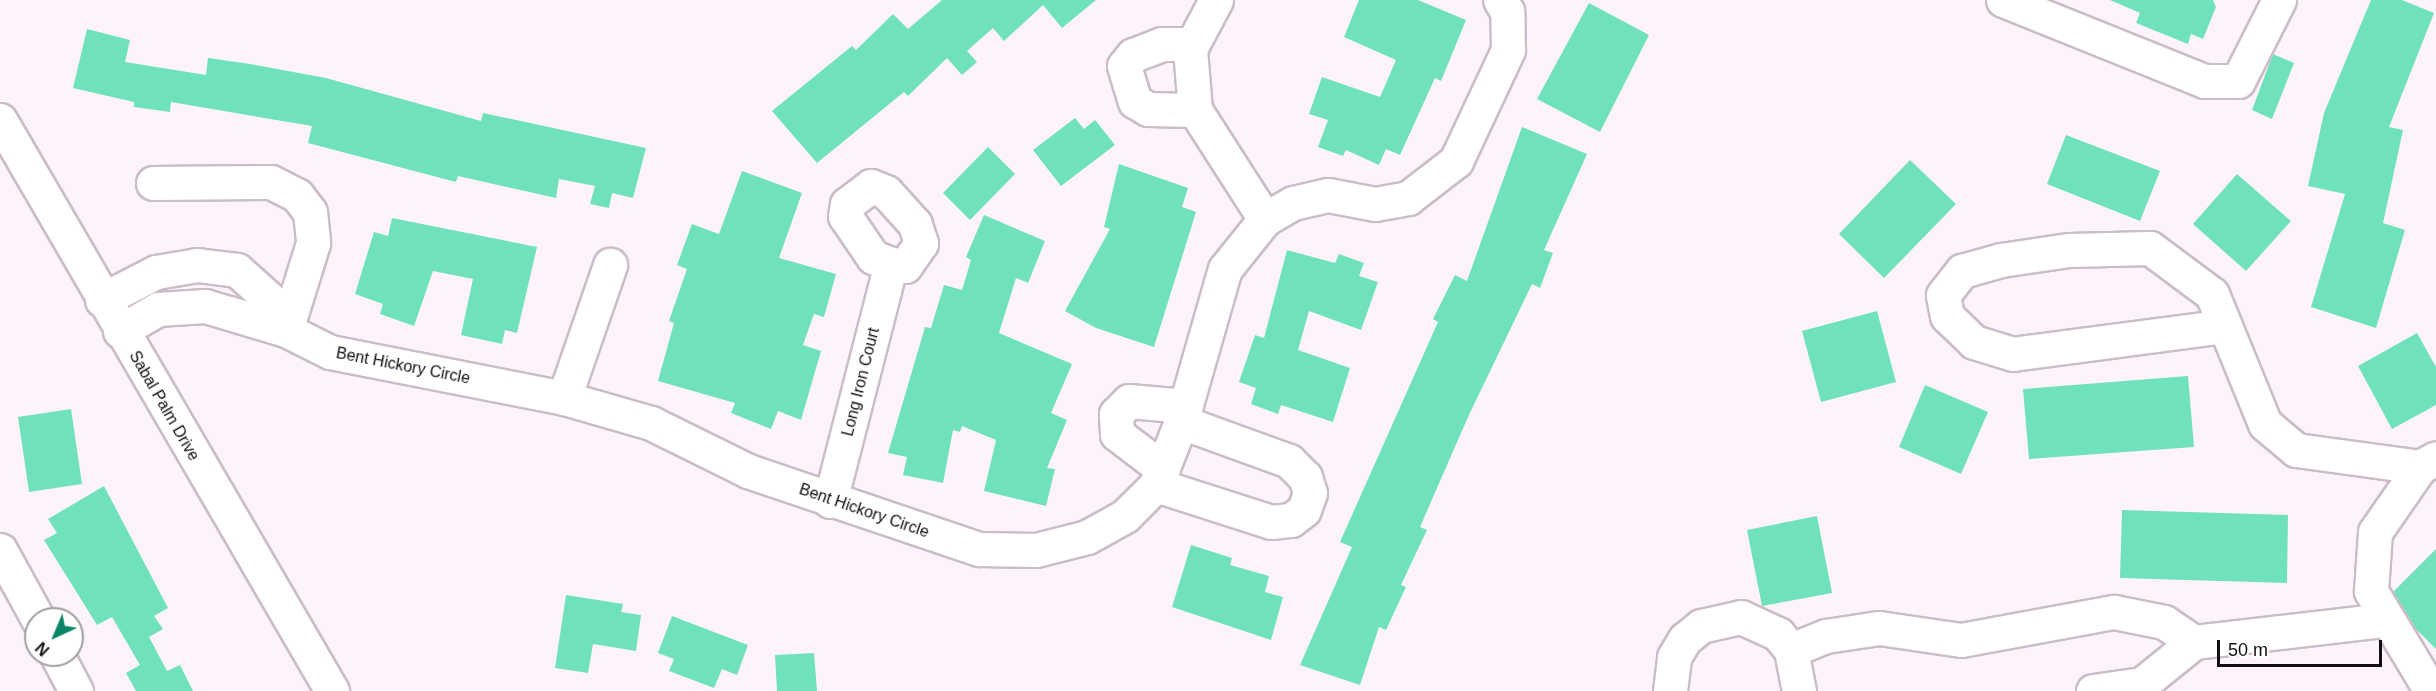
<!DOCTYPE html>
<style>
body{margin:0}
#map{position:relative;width:2436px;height:691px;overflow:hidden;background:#fef3fb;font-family:Helvetica,sans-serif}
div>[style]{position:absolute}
.building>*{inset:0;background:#6fe1bb}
.roads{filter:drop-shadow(2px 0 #cbbdc8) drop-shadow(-2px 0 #cbbdc8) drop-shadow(0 2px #cbbdc8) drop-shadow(0 -2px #cbbdc8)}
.minor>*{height:33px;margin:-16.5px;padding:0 16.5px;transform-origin:16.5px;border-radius:16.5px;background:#fff}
span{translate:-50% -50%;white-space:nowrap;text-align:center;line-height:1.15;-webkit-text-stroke:5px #fff;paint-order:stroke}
.street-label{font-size:16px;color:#120e11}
.north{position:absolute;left:24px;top:607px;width:60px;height:60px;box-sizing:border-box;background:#fff;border:2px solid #a09fa0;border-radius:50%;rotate:224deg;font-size:16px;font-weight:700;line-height:24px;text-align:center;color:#120e11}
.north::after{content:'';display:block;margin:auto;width:21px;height:27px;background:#078566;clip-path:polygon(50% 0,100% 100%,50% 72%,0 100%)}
.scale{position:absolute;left:2217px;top:640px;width:165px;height:27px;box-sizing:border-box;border:3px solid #120e11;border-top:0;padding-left:8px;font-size:18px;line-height:21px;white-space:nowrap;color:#120e11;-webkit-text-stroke:4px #fff;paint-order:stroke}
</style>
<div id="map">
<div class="building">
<div style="clip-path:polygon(942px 0,1096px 0,1062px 28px,1043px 5px,1004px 41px,993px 28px,967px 51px,977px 62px,962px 75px,947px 58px,908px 96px,904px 92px,817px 163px,772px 111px,852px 46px,856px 50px,893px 14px,908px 29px)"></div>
<div style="clip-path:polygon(1359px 0,1418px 0,1466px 20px,1441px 81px,1435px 78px,1400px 155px,1386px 149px,1379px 165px,1346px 150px,1343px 156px,1318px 147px,1328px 120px,1309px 114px,1322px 77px,1380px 97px,1396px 60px,1344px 37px)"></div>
<div style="clip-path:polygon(2110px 0,2213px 0,2216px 7px,2203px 39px,2191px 34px,2188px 44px,2136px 23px,2140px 13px)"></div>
<div style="clip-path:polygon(2371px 0,2402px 0,2434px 13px,2389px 127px,2403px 130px,2383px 223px,2405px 230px,2376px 328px,2311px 307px,2345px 194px,2308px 186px,2324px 113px)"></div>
<div style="clip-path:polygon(1589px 3px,1649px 35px,1600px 132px,1537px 99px)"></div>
<div style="clip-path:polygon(87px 29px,130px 40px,125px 62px,206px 75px,208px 58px,250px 64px,326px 78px,481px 121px,483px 113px,646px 148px,633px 198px,612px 193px,609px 208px,590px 204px,595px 186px,559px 179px,556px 198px,458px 176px,456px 182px,308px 143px,312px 126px,171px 102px,170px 112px,134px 107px,134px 102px,73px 88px)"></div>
<div style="clip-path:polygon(2273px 54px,2294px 63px,2272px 119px,2252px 110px)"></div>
<div style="clip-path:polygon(1075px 118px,1084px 129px,1095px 120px,1115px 145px,1061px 186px,1033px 150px)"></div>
<div style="clip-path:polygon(1522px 127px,1587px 154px,1544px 250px,1553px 253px,1540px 288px,1532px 284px,1468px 417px,1420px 527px,1427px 530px,1401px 585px,1406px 587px,1386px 630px,1379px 627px,1360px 685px,1300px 665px,1352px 547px,1340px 542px,1438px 322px,1433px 319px,1455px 275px,1467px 281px)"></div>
<div style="clip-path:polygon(2066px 135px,2160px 171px,2140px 221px,2047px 184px)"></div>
<div style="clip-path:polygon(988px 147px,1015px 174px,970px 220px,943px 193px)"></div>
<div style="clip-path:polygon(1910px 160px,1956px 204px,1884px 278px,1839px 234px)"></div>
<div style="clip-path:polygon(1119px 164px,1188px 188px,1182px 207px,1196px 212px,1154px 347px,1096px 328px,1065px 311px,1110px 229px,1104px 227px)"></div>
<div style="clip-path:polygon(742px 171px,802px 193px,779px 258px,836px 274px,824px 317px,814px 314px,803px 345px,821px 351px,801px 420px,778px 411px,771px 429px,731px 413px,735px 403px,658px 381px,674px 323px,669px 321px,687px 269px,677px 265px,692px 224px,719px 234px)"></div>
<div style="clip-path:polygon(2237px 174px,2291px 221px,2246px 271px,2193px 224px)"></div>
<div style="clip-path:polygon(984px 215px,1045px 241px,1028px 283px,1016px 278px,999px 333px,1072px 364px,1051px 413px,1067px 420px,1047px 468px,1055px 469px,1046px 506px,984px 491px,996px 440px,962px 426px,960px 432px,953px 430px,943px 483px,903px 475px,907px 457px,888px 453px,925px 327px,931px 328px,944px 285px,962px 290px,971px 260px,966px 257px)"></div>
<div style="clip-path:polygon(392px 218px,537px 247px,517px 333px,505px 330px,502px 344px,461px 335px,473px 279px,433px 271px,414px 326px,380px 314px,383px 304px,355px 294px,374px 232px,388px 236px)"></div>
<div style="clip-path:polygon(1287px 250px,1335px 263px,1339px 254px,1364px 263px,1359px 276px,1378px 282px,1361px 330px,1309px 311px,1298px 350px,1350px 368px,1333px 422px,1281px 405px,1278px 414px,1251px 404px,1256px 388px,1239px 382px,1255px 335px,1264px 338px)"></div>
<div style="clip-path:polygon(1877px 311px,1896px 382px,1821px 402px,1802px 331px)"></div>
<div style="clip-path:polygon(2417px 333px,2436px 367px,2436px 405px,2392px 429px,2358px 366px)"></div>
<div style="clip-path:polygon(2188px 376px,2194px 447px,2029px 459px,2023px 389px)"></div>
<div style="clip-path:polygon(1925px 385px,1988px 412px,1961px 474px,1899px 447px)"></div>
<div style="clip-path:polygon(71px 409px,82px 484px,29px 492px,18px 417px)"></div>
<div style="clip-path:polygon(104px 486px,168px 608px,154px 616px,163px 629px,149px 637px,167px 671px,180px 665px,193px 691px,136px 691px,126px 673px,140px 665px,112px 617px,97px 625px,44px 540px,57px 533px,48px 519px)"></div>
<div style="clip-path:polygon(2122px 510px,2288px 515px,2287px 583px,2120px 578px)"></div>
<div style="clip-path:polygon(1817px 516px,1832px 593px,1762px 606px,1747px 530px)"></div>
<div style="clip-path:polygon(1191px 545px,1232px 558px,1230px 565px,1269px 576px,1265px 592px,1283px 597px,1271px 640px,1172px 607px)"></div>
<div style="clip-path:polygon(2436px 549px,2436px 649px,2416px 629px,2393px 592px)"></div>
<div style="clip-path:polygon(566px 595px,623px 604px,621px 612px,641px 615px,636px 651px,593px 644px,588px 673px,555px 668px)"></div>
<div style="clip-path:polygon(672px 616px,748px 645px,737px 675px,722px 669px,714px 688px,669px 671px,674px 659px,658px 653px)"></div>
<div style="clip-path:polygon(814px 653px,817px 691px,777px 691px,775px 655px)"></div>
</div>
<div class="roads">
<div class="minor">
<div style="left:1216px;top:0;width:55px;rotate:118deg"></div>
<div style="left:1190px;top:49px;width:61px;rotate:85.3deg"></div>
<div style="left:1195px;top:110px;width:130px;rotate:57.3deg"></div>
<div style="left:2003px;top:0;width:217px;rotate:21.9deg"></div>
<div style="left:2204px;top:81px;width:34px"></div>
<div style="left:2238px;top:81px;width:91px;rotate:-63.2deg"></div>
<div style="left:1192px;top:44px;width:30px;rotate:180deg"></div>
<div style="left:1162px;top:44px;width:31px;rotate:159deg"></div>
<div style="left:1133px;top:55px;width:14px;rotate:129deg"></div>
<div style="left:1124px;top:66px;width:37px;rotate:73deg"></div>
<div style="left:1135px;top:101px;width:15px;rotate:32deg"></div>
<div style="left:1148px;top:109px;width:47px;rotate:1.2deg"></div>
<div style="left:0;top:120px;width:661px;rotate:59.82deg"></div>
<div style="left:153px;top:183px;width:118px;rotate:-0.5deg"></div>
<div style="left:271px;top:182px;width:29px;rotate:27deg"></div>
<div style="left:297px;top:195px;width:21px;rotate:53deg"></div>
<div style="left:310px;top:212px;width:31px;rotate:84deg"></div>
<div style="left:313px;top:243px;width:91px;rotate:107.2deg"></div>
<div style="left:102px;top:300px;width:61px;rotate:-27.4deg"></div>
<div style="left:156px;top:272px;width:42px;rotate:-9.7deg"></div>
<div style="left:197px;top:265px;width:40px;rotate:7.1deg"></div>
<div style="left:237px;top:270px;width:54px;rotate:42deg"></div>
<div style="left:277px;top:306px;width:26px;rotate:69deg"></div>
<div style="left:2225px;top:326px;width:214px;rotate:172.5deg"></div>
<div style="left:2013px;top:354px;width:41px;rotate:-162.9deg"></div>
<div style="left:1974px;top:342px;width:37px;rotate:-136deg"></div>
<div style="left:1947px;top:316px;width:21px;rotate:-101deg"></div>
<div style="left:1943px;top:295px;width:31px;rotate:-52deg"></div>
<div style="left:1962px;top:271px;width:41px;rotate:-15.8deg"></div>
<div style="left:2001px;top:260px;width:69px;rotate:-8.4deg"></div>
<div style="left:2069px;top:250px;width:81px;rotate:-1.4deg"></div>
<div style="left:2150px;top:248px;width:77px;rotate:36.6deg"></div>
<div style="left:2212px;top:294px;width:140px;rotate:67.8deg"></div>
<div style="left:2265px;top:424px;width:40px;rotate:40deg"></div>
<div style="left:2296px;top:450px;width:125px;rotate:7.8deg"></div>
<div style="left:120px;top:331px;width:44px;rotate:-30.1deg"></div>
<div style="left:158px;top:309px;width:47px;rotate:-3.7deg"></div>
<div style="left:205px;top:306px;width:84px;rotate:16.5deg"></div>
<div style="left:286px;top:330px;width:49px;rotate:26.6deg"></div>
<div style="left:330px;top:352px;width:238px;rotate:11.1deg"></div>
<div style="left:564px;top:398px;width:91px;rotate:16deg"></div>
<div style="left:651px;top:423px;width:108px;rotate:26.3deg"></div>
<div style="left:748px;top:471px;width:244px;rotate:18.7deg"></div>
<div style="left:979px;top:549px;width:57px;rotate:1deg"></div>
<div style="left:1036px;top:550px;width:53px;rotate:-14.3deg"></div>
<div style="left:1087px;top:537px;width:43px;rotate:-28.9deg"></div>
<div style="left:1125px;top:516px;width:44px;rotate:-45deg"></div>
<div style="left:1156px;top:485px;width:68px;rotate:-68.4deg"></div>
<div style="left:1181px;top:422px;width:159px;rotate:-74deg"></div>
<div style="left:1225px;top:269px;width:64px;rotate:-51.3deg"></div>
<div style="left:1265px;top:219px;width:32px;rotate:-30deg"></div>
<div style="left:1293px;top:203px;width:36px;rotate:-13deg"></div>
<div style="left:1328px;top:195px;width:48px;rotate:10.8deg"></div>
<div style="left:1375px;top:204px;width:34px;rotate:-10deg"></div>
<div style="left:1408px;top:198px;width:61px;rotate:-37.6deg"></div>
<div style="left:1456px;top:161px;width:123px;rotate:-64.9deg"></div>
<div style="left:1508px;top:50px;width:39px;rotate:-91deg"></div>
<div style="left:1507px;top:11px;width:13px;rotate:-122deg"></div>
<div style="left:564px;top:398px;width:141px;rotate:-70.9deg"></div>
<div style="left:1163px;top:469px;width:58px;rotate:-142.7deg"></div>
<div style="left:1117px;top:434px;width:20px;rotate:-93deg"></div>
<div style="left:1116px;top:414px;width:18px;rotate:-45deg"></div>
<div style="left:1129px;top:401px;width:57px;rotate:5deg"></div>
<div style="left:1156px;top:485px;width:121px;rotate:17.8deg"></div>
<div style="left:1271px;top:522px;width:20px;rotate:-6deg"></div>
<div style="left:1291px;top:520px;width:16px;rotate:-38deg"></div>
<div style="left:1304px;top:510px;width:18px;rotate:-71deg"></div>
<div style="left:1310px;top:493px;width:17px;rotate:-107deg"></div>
<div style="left:1305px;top:477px;width:23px;rotate:-135deg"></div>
<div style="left:1289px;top:461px;width:115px;rotate:-160.1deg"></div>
<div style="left:830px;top:501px;width:245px;rotate:-75.6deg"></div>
<div style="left:891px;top:264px;width:14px;rotate:8deg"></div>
<div style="left:905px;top:266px;width:28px;rotate:-55deg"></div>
<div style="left:921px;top:243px;width:20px;rotate:-108deg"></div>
<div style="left:915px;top:224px;width:43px;rotate:-132.2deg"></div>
<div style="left:886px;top:192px;width:16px;rotate:-158deg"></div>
<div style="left:871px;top:186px;width:30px;rotate:143deg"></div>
<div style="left:847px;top:204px;width:12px;rotate:99deg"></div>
<div style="left:845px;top:216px;width:50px;rotate:55.7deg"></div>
<div style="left:873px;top:257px;width:19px;rotate:21deg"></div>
<div style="left:0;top:550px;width:79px;rotate:61.2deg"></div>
<div style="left:1791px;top:650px;width:38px;rotate:-22deg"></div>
<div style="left:1826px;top:636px;width:54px;rotate:-8.6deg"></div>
<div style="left:1879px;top:628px;width:83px;rotate:8.3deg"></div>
<div style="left:1961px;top:640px;width:156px;rotate:-10.4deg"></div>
<div style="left:2114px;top:612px;width:51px;rotate:11.3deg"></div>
<div style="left:2164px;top:622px;width:36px;rotate:34deg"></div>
<div style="left:2194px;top:642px;width:192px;rotate:-6.6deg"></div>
<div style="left:57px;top:655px;width:41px;rotate:62.2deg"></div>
<div style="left:1670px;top:691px;width:34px;rotate:-83deg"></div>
<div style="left:1674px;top:657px;width:21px;rotate:-59deg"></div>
<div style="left:1685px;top:639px;width:21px;rotate:-39deg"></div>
<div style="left:1701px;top:626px;width:41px;rotate:-12.7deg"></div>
<div style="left:1741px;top:617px;width:41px;rotate:24.7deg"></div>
<div style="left:1778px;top:634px;width:21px;rotate:51deg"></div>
<div style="left:1791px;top:650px;width:42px;rotate:79deg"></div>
<div style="left:2093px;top:691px;width:49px;rotate:-8.1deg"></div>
<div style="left:2142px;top:684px;width:67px;rotate:-38.9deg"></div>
<div style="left:2431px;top:691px;width:117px;rotate:-121deg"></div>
<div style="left:2371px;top:591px;width:59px;rotate:-86.1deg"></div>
<div style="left:2375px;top:532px;width:79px;rotate:-55.3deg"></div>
<div style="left:2420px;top:467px;width:18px;rotate:-29deg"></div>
</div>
</div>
<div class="street-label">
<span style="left:403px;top:366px;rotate:11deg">Bent Hickory Circle</span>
<span style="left:861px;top:382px;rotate:-76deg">Long Iron Court</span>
<span style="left:164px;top:406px;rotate:60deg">Sabal Palm Drive</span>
<span style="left:864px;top:511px;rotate:19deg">Bent Hickory Circle</span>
</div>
<div class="north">N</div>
<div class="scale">50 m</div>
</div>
